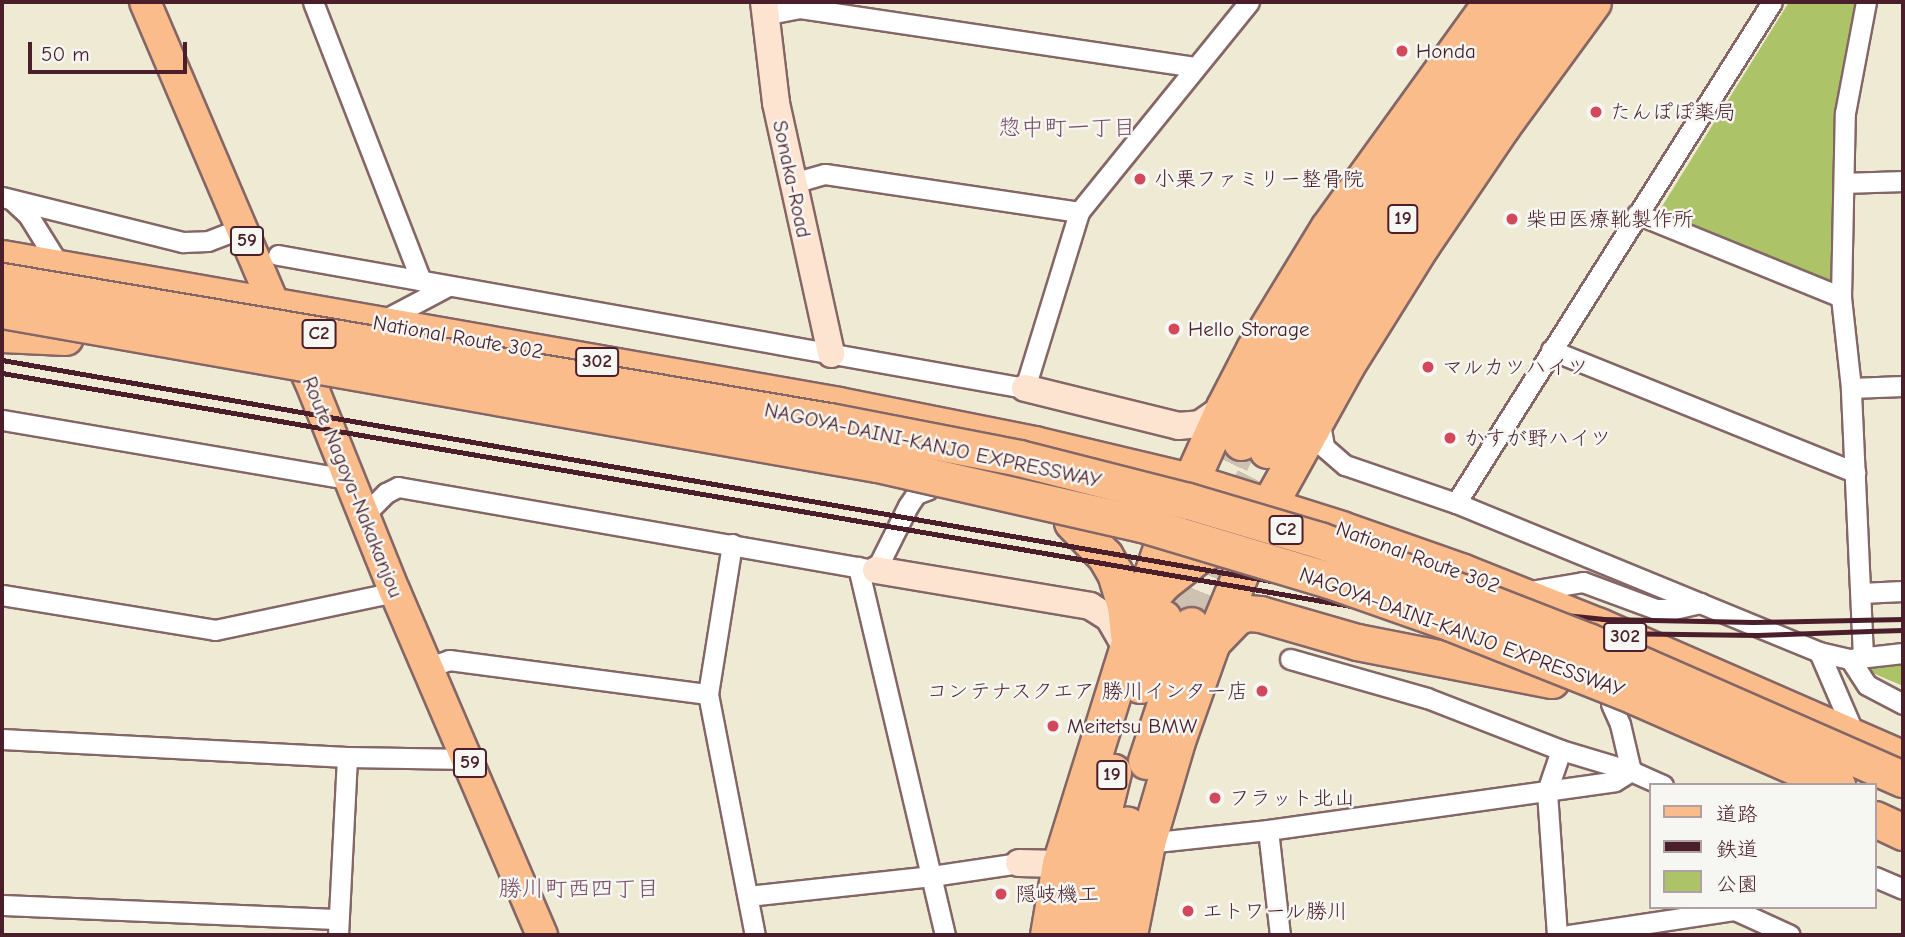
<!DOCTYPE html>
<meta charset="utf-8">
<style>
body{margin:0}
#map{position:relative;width:1905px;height:937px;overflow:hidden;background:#efead4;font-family:"Comic Neue","Klee One",sans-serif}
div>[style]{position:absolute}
.green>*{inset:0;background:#adc368}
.highway-tunnel>*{height:35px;margin-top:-17.5px;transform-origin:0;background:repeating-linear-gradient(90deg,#cec1b2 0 35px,transparent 0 53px)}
.roads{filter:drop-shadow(2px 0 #846666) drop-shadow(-2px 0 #846666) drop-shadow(0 2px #846666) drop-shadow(0 -2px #846666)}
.street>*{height:19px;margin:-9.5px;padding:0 9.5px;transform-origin:9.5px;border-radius:9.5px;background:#fff}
.secondary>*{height:26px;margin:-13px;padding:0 13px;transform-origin:13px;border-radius:13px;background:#fde4d0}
.primary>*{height:30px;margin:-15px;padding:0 15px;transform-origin:15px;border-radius:15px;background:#f9bc8a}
.highway>*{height:35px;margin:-17.5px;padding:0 17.5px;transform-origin:17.5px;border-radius:17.5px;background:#f9bc8a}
.rail>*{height:5px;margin:-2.5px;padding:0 2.5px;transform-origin:2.5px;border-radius:2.5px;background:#4a1f2b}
.bridges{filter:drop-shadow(2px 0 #846666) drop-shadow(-2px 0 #846666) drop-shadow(0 2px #846666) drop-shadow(0 -2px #846666)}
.highway-bridge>*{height:35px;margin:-17.5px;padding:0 17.5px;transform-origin:17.5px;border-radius:17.5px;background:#f9bc8a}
.dots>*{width:19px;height:19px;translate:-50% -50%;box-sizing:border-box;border:4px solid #f6f6f2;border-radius:50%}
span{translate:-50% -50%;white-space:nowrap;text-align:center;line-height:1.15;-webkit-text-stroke:5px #f6f6f2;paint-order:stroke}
.shield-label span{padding:2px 5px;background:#f6f6f2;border:2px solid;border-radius:5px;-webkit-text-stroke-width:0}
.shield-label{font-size:19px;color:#4a1f2b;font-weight:700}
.poi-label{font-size:21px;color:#4a1f2b}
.left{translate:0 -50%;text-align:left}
.right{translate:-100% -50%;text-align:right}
.street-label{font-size:21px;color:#4a1f2b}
.neighbourhood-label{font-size:23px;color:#785067}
.frame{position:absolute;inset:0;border:4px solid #4a1f2b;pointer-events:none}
.legend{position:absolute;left:1649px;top:783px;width:228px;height:126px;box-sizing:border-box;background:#f6f6f2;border:2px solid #b1a0a2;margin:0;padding:9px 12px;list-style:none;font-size:21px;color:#4a1f2b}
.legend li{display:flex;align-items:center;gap:14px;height:35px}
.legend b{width:35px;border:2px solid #b1a0a2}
.scale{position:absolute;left:28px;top:42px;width:159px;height:32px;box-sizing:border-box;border:4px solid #4a1f2b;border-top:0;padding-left:9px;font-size:21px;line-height:24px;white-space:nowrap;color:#4a1f2b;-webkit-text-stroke:5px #f6f6f2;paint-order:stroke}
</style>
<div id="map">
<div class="green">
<div style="clip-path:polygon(1789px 2px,1860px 2px,1836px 277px,1829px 282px,1663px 216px,1661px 208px)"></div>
<div style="clip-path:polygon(1903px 659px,1903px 686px,1868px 671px,1869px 661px)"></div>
</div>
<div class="highway-tunnel">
<div style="left:1163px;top:618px;width:63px;rotate:-68.7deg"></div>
<div style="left:1186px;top:559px;width:129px;rotate:-64.8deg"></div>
<div style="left:1191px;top:625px;width:125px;rotate:-67.9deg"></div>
<div style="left:1238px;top:509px;width:66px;rotate:-63.8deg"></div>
</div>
<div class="roads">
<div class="street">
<div style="left:313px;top:2px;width:299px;rotate:68.8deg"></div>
<div style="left:764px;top:15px;width:37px;rotate:-11deg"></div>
<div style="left:800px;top:8px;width:397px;rotate:8.5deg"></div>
<div style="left:793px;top:183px;width:33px;rotate:-16deg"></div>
<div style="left:825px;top:174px;width:257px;rotate:8.5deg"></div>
<div style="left:1844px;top:183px;width:59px;rotate:-1.9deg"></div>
<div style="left:2px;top:197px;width:187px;rotate:14deg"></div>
<div style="left:183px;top:242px;width:25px;rotate:-2deg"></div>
<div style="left:208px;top:241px;width:36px;rotate:-21deg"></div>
<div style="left:12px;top:200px;width:22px;rotate:43deg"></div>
<div style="left:28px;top:215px;width:62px;rotate:58.1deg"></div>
<div style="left:1637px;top:214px;width:220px;rotate:22.1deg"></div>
<div style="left:278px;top:255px;width:759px;rotate:10.1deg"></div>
<div style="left:1025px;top:388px;width:184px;rotate:-72.9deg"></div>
<div style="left:1079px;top:212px;width:270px;rotate:-51deg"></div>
<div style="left:378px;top:323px;width:79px;rotate:-27.9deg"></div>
<div style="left:1551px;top:350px;width:328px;rotate:21.9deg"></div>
<div style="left:1851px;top:388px;width:52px;rotate:-2.2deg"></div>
<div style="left:1319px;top:418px;width:29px;rotate:80deg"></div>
<div style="left:1324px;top:447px;width:28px;rotate:41deg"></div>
<div style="left:1345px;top:465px;width:117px;rotate:18.9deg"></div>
<div style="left:1456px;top:503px;width:392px;rotate:22.3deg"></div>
<div style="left:1819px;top:652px;width:32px;rotate:13deg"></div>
<div style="left:1850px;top:659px;width:53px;rotate:-6.5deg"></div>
<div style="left:2px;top:420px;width:355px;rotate:9.7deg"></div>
<div style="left:1456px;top:503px;width:592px;rotate:-57.76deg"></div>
<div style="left:365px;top:514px;width:30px;rotate:-45deg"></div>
<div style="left:386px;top:493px;width:13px;rotate:-27deg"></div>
<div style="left:398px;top:487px;width:485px;rotate:9.9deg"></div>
<div style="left:876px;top:570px;width:72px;rotate:-63.4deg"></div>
<div style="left:908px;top:506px;width:14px;rotate:-56deg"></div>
<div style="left:916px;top:494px;width:12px;rotate:-20deg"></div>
<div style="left:858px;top:567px;width:378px;rotate:76.7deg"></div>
<div style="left:1524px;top:592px;width:60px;rotate:-9.6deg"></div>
<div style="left:1583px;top:582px;width:78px;rotate:20.3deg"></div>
<div style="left:1656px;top:609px;width:18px"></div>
<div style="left:1674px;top:609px;width:27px;rotate:-13deg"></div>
<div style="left:1861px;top:593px;width:42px;rotate:-2.7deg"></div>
<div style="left:2px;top:595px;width:216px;rotate:9.3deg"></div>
<div style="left:215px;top:630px;width:184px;rotate:-11.9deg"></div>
<div style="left:1819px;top:652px;width:94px;rotate:66.7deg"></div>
<div style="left:1863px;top:656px;width:268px;rotate:-92.6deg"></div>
<div style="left:1851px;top:388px;width:92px;rotate:-96.3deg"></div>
<div style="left:1841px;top:297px;width:184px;rotate:-88.8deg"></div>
<div style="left:1845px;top:113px;width:113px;rotate:-79.3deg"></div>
<div style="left:1290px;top:659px;width:142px;rotate:15.9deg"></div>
<div style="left:1427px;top:698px;width:144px;rotate:21.2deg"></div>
<div style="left:1561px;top:750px;width:73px;rotate:16.7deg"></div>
<div style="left:1631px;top:771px;width:35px;rotate:24deg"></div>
<div style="left:1850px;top:659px;width:31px;rotate:57deg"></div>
<div style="left:1867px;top:685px;width:41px;rotate:27.8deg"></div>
<div style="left:429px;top:667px;width:21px;rotate:-19deg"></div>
<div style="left:449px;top:660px;width:261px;rotate:7.5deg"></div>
<div style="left:708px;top:694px;width:152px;rotate:-80.9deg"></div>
<div style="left:708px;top:694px;width:246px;rotate:79deg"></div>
<div style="left:2px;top:739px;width:345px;rotate:3deg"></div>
<div style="left:347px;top:757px;width:121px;rotate:0.9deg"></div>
<div style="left:1268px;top:830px;width:106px;rotate:83.5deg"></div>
<div style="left:1147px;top:843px;width:122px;rotate:-6.1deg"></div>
<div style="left:1268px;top:830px;width:350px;rotate:-8deg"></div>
<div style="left:1615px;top:781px;width:19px;rotate:-32deg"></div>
<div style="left:1631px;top:771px;width:48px;rotate:-103.2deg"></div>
<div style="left:1620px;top:724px;width:22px;rotate:-114deg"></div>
<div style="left:1875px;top:877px;width:30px;rotate:23deg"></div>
<div style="left:748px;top:896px;width:185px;rotate:-6.2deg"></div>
<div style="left:932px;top:876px;width:88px;rotate:-8.5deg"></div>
<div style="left:2px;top:905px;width:336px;rotate:2.4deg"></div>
<div style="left:338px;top:935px;width:178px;rotate:-87.1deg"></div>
<div style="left:1557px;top:935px;width:144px;rotate:-94deg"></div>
<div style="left:1547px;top:791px;width:43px;rotate:-71.1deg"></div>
<div style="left:1569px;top:935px;width:168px;rotate:-8.6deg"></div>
<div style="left:1735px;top:910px;width:60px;rotate:24.4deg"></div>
</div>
<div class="secondary">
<div style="left:764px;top:2px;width:102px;rotate:83.2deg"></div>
<div style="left:776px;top:103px;width:257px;rotate:77.6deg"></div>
<div style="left:1025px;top:388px;width:158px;rotate:13.9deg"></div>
<div style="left:1178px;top:426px;width:22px;rotate:-5deg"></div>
<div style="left:1200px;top:424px;width:29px;rotate:-35deg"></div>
<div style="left:876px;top:570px;width:217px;rotate:9.5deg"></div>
<div style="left:1090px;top:606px;width:22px;rotate:32deg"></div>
<div style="left:1109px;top:618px;width:34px;rotate:60deg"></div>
<div style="left:1019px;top:863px;width:41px;rotate:1.4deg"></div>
</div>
<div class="primary">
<div style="left:145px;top:2px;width:329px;rotate:66.9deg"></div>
<div style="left:274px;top:305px;width:84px;rotate:64.7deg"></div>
<div style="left:310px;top:381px;width:227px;rotate:68.1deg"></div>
<div style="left:395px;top:592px;width:373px;rotate:66.8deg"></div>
</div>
<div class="highway">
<div style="left:2px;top:258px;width:850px;rotate:9.96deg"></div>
<div style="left:839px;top:405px;width:199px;rotate:11.3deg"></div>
<div style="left:1034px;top:444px;width:159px;rotate:13.4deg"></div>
<div style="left:1189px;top:481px;width:159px;rotate:17.5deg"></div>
<div style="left:1341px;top:529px;width:129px;rotate:19.4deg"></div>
<div style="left:1463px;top:572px;width:146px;rotate:21.7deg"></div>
<div style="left:1599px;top:626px;width:332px;rotate:23.6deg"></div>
<div style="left:2px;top:334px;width:63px;rotate:2.7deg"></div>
<div style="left:1241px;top:442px;width:70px;rotate:-63.8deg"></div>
<div style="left:1272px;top:379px;width:151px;rotate:-58.8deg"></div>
<div style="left:1350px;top:250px;width:162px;rotate:-55.8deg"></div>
<div style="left:1441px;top:116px;width:142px;rotate:-53.6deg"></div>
<div style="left:1267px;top:450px;width:65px;rotate:-62.7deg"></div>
<div style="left:1297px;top:392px;width:152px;rotate:-59.2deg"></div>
<div style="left:1375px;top:261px;width:160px;rotate:-55.4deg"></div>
<div style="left:1466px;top:129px;width:159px;rotate:-53.2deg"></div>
<div style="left:1072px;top:522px;width:47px;rotate:45.9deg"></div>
<div style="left:1105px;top:556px;width:20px;rotate:60deg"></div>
<div style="left:1115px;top:573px;width:34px;rotate:73deg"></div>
<div style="left:1125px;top:605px;width:30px;rotate:84deg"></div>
<div style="left:1147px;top:601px;width:24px;rotate:-48deg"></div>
<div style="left:1163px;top:583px;width:46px;rotate:-37.9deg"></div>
<div style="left:1199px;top:555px;width:43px;rotate:-23.6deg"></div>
<div style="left:1213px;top:641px;width:33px;rotate:-46deg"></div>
<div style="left:1236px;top:617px;width:12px;rotate:-20deg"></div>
<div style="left:1247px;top:613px;width:13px;rotate:4deg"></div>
<div style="left:1260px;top:614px;width:101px;rotate:16.1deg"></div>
<div style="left:1357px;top:642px;width:198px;rotate:11.1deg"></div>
<div style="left:1140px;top:685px;width:71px;rotate:-71.1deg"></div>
<div style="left:1146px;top:761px;width:143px;rotate:-71.7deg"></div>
<div style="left:1875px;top:819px;width:31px;rotate:25deg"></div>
<div style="left:1048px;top:935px;width:72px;rotate:-80.4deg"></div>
<div style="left:1060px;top:864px;width:265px;rotate:-72.7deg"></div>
<div style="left:1139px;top:611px;width:70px;rotate:-70.8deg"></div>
<div style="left:1162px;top:545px;width:151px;rotate:-65.8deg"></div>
<div style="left:1224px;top:407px;width:65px;rotate:-62.7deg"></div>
<div style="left:1254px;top:349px;width:142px;rotate:-58.6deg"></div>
<div style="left:1328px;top:228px;width:279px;rotate:-54.2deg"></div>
<div style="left:1073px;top:935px;width:168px;rotate:-76.2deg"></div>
<div style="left:1103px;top:935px;width:113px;rotate:-77.7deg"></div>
<div style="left:1129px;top:935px;width:94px;rotate:-78.9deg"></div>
<div style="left:1147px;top:843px;width:106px;rotate:-73.6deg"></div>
<div style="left:1177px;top:741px;width:102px;rotate:-70.5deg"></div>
<div style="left:1211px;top:645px;width:152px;rotate:-67.5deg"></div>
<div style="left:1269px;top:505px;width:159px;rotate:-61deg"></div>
<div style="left:1346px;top:366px;width:142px;rotate:-58deg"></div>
<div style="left:1421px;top:246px;width:146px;rotate:-55.9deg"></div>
<div style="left:1503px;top:125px;width:152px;rotate:-53.8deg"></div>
</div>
</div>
<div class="rail">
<div style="left:2px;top:360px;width:1305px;rotate:9.88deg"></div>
<div style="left:1288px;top:584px;width:80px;rotate:7.9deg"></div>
<div style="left:1367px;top:595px;width:236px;rotate:5.8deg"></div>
<div style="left:1602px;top:619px;width:151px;rotate:1.1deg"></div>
<div style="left:1753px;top:622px;width:150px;rotate:-1.1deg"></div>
<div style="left:2px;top:373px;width:1380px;rotate:9.8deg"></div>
<div style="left:1362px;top:608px;width:245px;rotate:5.9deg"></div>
<div style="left:1606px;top:633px;width:151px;rotate:0.8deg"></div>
<div style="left:1757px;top:635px;width:146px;rotate:-2deg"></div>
</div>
<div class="bridges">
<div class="highway-bridge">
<div style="left:2px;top:281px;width:839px;rotate:9.61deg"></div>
<div style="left:829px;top:421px;width:194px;rotate:11deg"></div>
<div style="left:1019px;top:458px;width:174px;rotate:14.3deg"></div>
<div style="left:1188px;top:501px;width:137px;rotate:16.6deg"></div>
<div style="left:1319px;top:540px;width:152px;rotate:20deg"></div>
<div style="left:1462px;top:592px;width:135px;rotate:21.3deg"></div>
<div style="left:1588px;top:641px;width:344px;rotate:23.7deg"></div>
<div style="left:2px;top:310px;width:888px;rotate:9.98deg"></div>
<div style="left:877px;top:464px;width:272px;rotate:12.8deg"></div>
<div style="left:1142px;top:524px;width:195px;rotate:16.7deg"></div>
<div style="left:1329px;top:580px;width:129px;rotate:19.4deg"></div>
<div style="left:1451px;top:623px;width:197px;rotate:21.7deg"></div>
<div style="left:1634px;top:696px;width:222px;rotate:23.7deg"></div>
</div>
</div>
<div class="dots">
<div style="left:1402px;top:51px;background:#d1495b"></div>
<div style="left:1596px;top:112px;background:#d1495b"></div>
<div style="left:1140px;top:179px;background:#d1495b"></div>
<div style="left:1512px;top:219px;background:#d1495b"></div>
<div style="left:1174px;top:329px;background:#d1495b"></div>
<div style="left:1428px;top:367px;background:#d1495b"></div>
<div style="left:1450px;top:438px;background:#d1495b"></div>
<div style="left:1262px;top:691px;background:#d1495b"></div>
<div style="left:1053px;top:726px;background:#d1495b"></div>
<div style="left:1215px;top:798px;background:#d1495b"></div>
<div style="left:1001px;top:894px;background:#d1495b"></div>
<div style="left:1188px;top:911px;background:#d1495b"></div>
</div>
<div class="shield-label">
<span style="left:1403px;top:219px">19</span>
<span style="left:247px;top:241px">59</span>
<span style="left:319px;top:334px">C2</span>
<span style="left:597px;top:362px">302</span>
<span style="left:1286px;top:530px">C2</span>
<span style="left:1625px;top:637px">302</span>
<span style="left:470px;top:763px">59</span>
<span style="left:1112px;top:775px">19</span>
</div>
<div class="poi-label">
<span class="left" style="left:1416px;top:51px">Honda</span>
<span class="left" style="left:1610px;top:112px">たんぽぽ薬局</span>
<span class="left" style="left:1154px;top:179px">小栗ファミリー整骨院</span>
<span class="left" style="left:1526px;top:219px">柴田医療靴製作所</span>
<span class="left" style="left:1188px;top:329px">Hello Storage</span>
<span class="left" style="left:1442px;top:367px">マルカツハイツ</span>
<span class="left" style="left:1464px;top:438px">かすが野ハイツ</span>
<span class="right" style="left:1248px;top:691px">コンテナスクエア 勝川インター店</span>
<span class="left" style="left:1067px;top:726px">Meitetsu BMW</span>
<span class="left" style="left:1229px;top:798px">フラット北山</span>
<span class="left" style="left:1015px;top:894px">隠岐機工</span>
<span class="left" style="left:1202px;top:911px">エトワール勝川</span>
</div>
<div class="street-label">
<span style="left:792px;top:179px;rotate:78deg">Sonaka-Road</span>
<span style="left:458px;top:337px;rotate:10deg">National Route 302</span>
<span style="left:933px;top:445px;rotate:12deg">NAGOYA-DAINI-KANJO EXPRESSWAY</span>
<span style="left:353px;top:487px;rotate:68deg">Route Nagoya-Nakakanjou</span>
<span style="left:1418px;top:557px;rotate:20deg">National Route 302</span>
<span style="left:1462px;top:632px;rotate:20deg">NAGOYA-DAINI-KANJO EXPRESSWAY</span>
</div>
<div class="neighbourhood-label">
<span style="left:1067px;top:128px">惣中町一丁目</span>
<span style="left:579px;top:889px">勝川町西四丁目</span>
</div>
<div class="frame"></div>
<ul class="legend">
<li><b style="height:9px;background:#f9bc8a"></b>道路</li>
<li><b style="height:9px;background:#4a1f2b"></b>鉄道</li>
<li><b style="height:19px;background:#adc368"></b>公園</li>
</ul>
<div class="scale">50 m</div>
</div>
